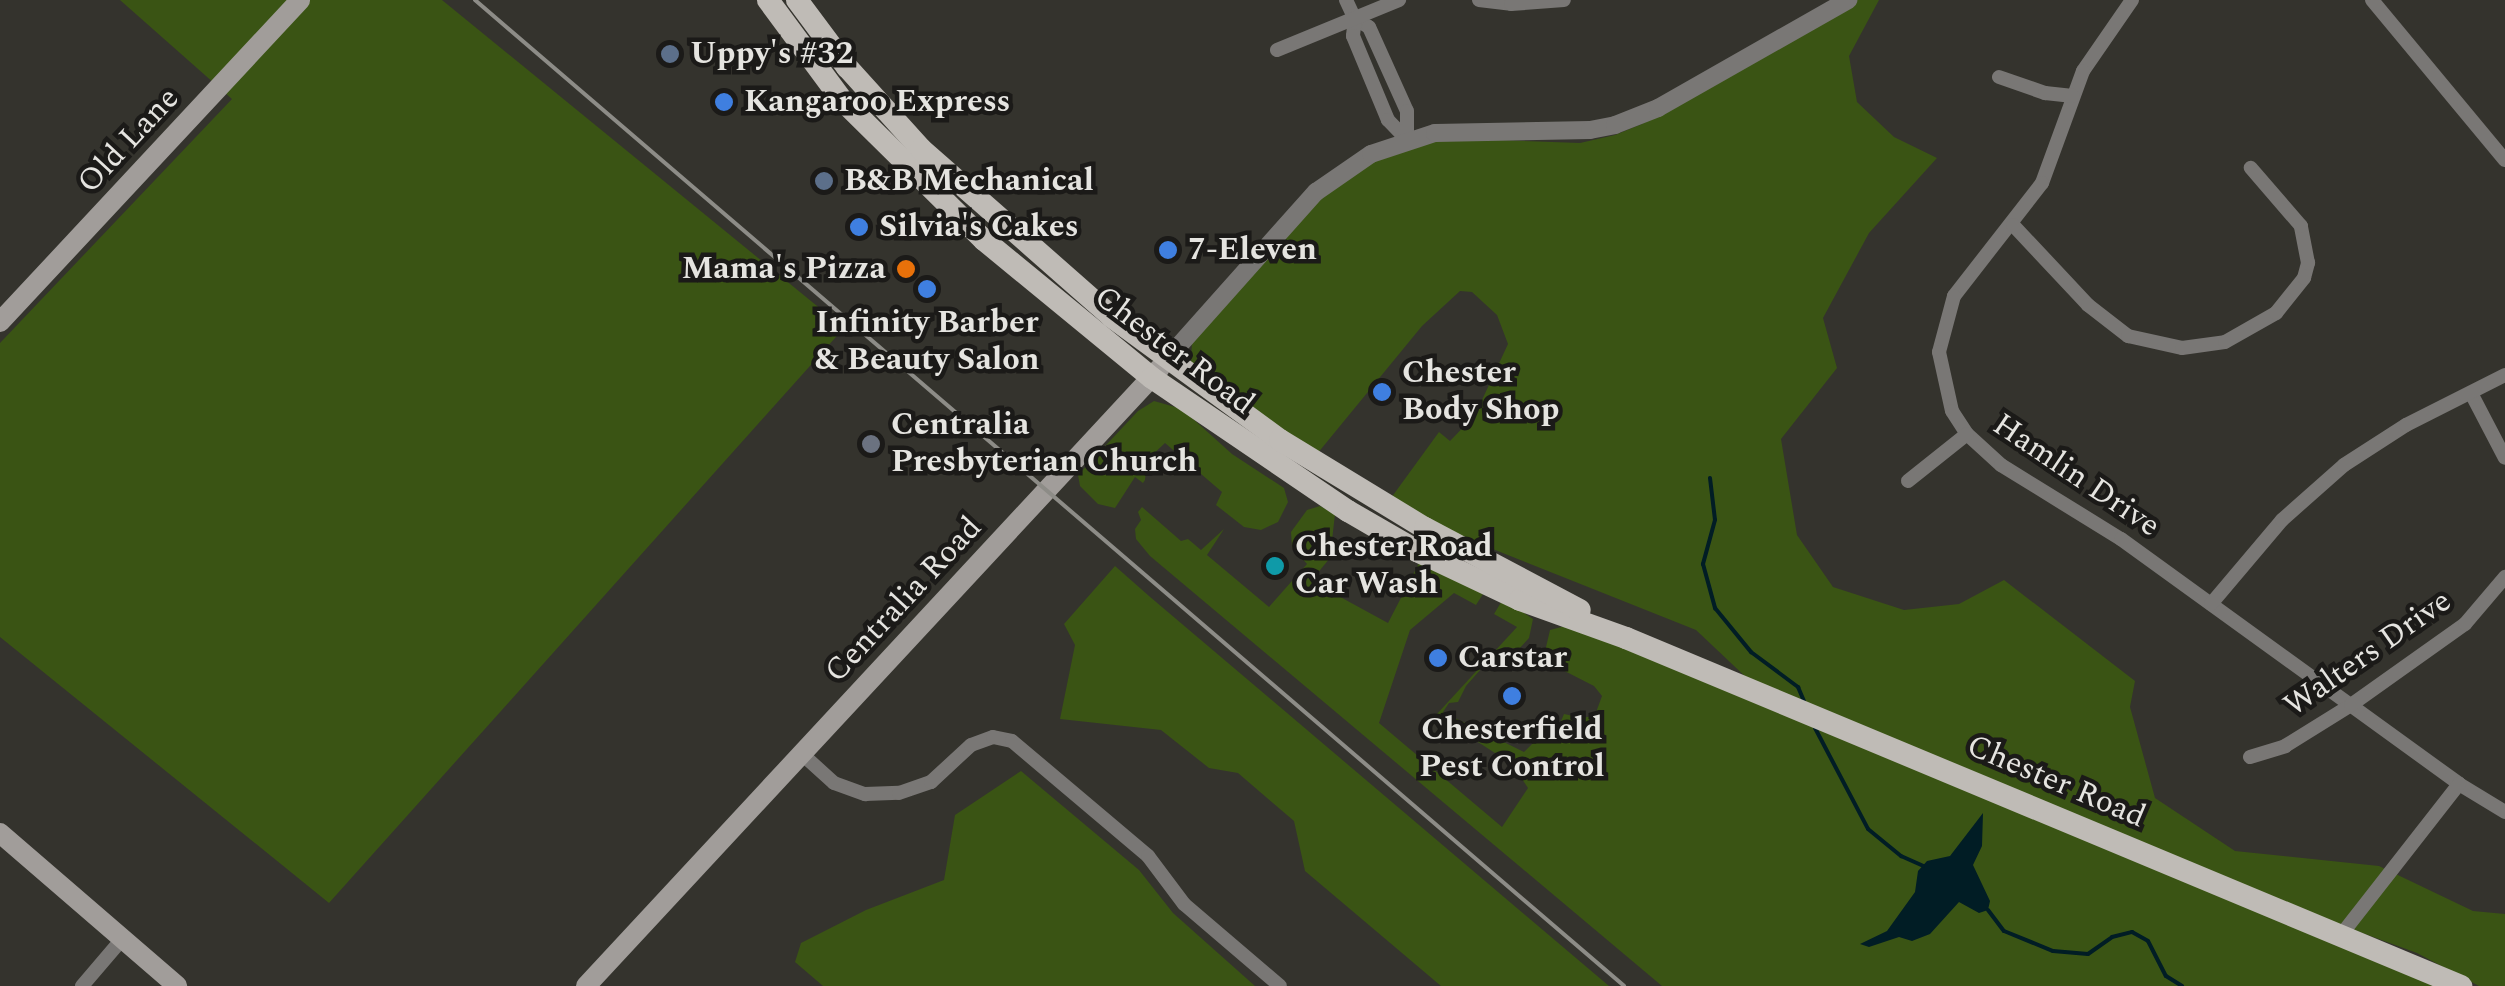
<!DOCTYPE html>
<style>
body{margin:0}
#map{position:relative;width:2505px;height:986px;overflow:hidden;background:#34332d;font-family:Spectral,serif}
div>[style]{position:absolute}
.green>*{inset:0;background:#3a5414}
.water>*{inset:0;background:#011d25}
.stream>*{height:4px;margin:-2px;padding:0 2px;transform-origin:2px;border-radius:2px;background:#011d25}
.minor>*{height:14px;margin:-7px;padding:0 7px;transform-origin:7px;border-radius:7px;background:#797775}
.tertiary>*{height:18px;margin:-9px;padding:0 9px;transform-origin:9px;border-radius:9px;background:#797775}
.secondary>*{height:20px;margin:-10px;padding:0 10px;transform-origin:10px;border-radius:10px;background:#a19d9a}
.primary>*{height:22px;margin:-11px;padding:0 11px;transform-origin:11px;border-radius:11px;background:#bfbbb6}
.rail>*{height:4px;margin:-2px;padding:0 2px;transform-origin:2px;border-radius:2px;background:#8d8c87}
.dots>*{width:28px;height:28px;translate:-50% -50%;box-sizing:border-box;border:5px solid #1b1a18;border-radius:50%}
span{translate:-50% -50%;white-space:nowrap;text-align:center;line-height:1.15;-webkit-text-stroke:9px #1b1a18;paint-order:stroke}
.poi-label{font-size:32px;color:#e5e4e0;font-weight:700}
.left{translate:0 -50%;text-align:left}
.right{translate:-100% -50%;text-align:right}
.street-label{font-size:32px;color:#e5e4e0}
</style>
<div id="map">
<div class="green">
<div style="clip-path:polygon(120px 0,442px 0,844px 328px,329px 903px,0 637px,0 343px,232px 99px)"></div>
<div style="clip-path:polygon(1857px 0,1879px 0,1849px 56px,1857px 102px,1894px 137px,1937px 158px,1869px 233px,1823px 318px,1837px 368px,1781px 439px,1797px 535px,1833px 587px,1904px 610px,1959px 604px,2004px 580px,2135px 681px,2130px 707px,2155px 798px,2235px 851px,2379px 866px,2473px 911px,2505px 914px,2505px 986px,2479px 986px,2417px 953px,2305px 912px,1750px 681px,1696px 630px,1445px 530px,1391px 498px,1439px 432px,1450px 441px,1475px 415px,1508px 344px,1497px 315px,1472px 292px,1460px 291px,1422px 326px,1317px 454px,1191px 364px,1192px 340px,1288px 227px,1356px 168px,1442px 138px,1580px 143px,1615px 135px,1642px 124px)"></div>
<div style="clip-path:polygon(1154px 401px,1182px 409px,1232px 454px,1284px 488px,1288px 502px,1278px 522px,1261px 530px,1244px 527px,1216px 505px,1222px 492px,1165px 443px,1147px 460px,1145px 480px,1143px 483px,1135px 477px,1115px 508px,1098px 504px,1080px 486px,1078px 475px,1138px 411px)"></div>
<div style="clip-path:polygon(1320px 506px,1335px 514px,1330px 558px,1311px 581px,1388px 623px,1420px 561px,1483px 594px,1476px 605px,1454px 593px,1410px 630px,1379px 723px,1502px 827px,1528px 788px,1512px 764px,1436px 715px,1517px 627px,1494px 614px,1503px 599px,1533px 619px,1529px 638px,1519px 649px,1505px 647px,1489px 660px,1466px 686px,1458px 702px,1449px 703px,1443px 712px,1524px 752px,1539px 737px,1552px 742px,1564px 714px,1583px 718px,1595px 715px,1602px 696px,1594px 686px,1543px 660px,1550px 630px,1569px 625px,2442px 986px,1662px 986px,1150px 556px,1136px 539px,1135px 529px,1141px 520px,1138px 512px,1142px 507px,1181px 541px,1188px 539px,1201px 550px,1224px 529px,1207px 555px,1269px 607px,1307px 564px,1292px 547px,1291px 532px,1307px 510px)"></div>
<div style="clip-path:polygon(1115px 566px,1149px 596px,1609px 986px,1441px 986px,1305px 871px,1294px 821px,1238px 773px,1209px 768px,1161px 730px,1060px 719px,1075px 645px,1064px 624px)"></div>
<div style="clip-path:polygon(1021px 771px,1139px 870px,1173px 913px,1255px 986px,823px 986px,795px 962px,801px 943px,866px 910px,944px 880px,955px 815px)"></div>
</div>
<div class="water">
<div style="clip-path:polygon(1983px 813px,1982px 846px,1973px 865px,1990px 901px,1988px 910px,1979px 913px,1959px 902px,1930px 934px,1912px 941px,1899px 937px,1869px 947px,1860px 944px,1887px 931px,1915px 892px,1918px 871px,1927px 861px,1950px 856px)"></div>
</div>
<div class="stream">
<div style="left:1710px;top:478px;width:42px;rotate:83.2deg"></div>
<div style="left:1715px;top:520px;width:46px;rotate:105.3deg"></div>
<div style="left:1703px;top:564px;width:46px;rotate:74.7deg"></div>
<div style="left:1715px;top:608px;width:57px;rotate:50.7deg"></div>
<div style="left:1751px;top:652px;width:59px;rotate:36.7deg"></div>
<div style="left:1798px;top:687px;width:15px;rotate:67deg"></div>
<div style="left:1815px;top:728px;width:114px;rotate:62.3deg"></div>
<div style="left:1868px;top:829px;width:43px;rotate:39.3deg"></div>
<div style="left:1901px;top:856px;width:24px;rotate:24deg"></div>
<div style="left:1988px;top:910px;width:26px;rotate:53deg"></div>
<div style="left:2004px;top:931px;width:53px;rotate:22.2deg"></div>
<div style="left:2053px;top:951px;width:35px;rotate:5deg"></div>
<div style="left:2088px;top:954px;width:29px;rotate:-35deg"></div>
<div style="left:2112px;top:937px;width:21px;rotate:-14deg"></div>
<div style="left:2132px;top:932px;width:18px;rotate:29deg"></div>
<div style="left:2148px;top:941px;width:39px;rotate:63deg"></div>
<div style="left:2166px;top:976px;width:19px;rotate:32deg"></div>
</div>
<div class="minor">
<div style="left:1346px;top:0;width:21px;rotate:65deg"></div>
<div style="left:1355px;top:19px;width:16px;rotate:30deg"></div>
<div style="left:1369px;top:27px;width:92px;rotate:65.7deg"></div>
<div style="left:1407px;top:111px;width:29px;rotate:90deg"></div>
<div style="left:1479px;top:0;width:32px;rotate:7deg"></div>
<div style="left:1511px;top:4px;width:53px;rotate:-4.3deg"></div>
<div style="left:2132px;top:0;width:86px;rotate:124.6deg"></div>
<div style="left:2083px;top:71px;width:119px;rotate:110.1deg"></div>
<div style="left:2042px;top:183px;width:143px;rotate:127.9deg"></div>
<div style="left:1954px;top:296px;width:58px;rotate:105deg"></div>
<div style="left:1939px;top:352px;width:60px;rotate:77.6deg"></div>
<div style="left:1952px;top:411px;width:27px;rotate:57deg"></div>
<div style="left:1967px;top:434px;width:46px;rotate:42.4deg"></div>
<div style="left:2001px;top:465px;width:141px;rotate:31.7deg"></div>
<div style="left:2121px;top:539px;width:417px;rotate:35.9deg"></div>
<div style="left:2459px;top:784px;width:54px;rotate:31.3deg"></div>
<div style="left:2372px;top:0;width:208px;rotate:50.3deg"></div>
<div style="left:1355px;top:19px;width:17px;rotate:97deg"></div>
<div style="left:1353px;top:36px;width:91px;rotate:67.4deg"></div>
<div style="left:1388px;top:120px;width:28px;rotate:46deg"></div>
<div style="left:1277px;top:50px;width:132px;rotate:-22.3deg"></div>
<div style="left:1999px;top:77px;width:49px;rotate:19.2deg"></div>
<div style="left:2045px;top:93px;width:28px;rotate:6deg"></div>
<div style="left:2013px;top:225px;width:110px;rotate:46.8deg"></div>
<div style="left:2088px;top:305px;width:51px;rotate:37.8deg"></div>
<div style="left:2128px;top:336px;width:55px;rotate:12.5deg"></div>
<div style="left:2182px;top:348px;width:43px;rotate:-7.9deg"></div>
<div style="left:2225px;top:342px;width:59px;rotate:-29.6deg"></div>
<div style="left:2276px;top:313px;width:45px;rotate:-51.3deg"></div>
<div style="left:2304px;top:278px;width:16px;rotate:-75deg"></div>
<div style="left:2308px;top:263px;width:38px;rotate:-101deg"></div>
<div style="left:2301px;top:226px;width:77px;rotate:-130.8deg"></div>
<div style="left:2471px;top:393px;width:73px;rotate:62.4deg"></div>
<div style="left:1908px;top:481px;width:75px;rotate:-38.5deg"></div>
<div style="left:2211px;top:604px;width:110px;rotate:-49.8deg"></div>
<div style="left:2282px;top:520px;width:83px;rotate:-41.6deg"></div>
<div style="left:2344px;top:465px;width:74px;rotate:-32.8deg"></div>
<div style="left:2406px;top:425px;width:111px;rotate:-26.8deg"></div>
<div style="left:802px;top:754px;width:43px;rotate:42.2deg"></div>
<div style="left:834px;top:783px;width:33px;rotate:20deg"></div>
<div style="left:865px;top:794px;width:34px;rotate:-2deg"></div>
<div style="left:899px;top:793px;width:34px;rotate:-19deg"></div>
<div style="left:931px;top:782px;width:54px;rotate:-42.8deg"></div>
<div style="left:971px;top:745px;width:23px;rotate:-20deg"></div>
<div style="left:993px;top:737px;width:19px;rotate:12deg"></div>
<div style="left:1012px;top:741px;width:178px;rotate:40.2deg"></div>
<div style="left:1148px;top:856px;width:60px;rotate:53.1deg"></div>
<div style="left:1184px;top:904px;width:126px;rotate:40.5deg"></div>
<div style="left:2250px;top:757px;width:37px;rotate:-17deg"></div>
<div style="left:2285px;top:746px;width:78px;rotate:-31.8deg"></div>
<div style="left:2351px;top:705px;width:140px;rotate:-35.4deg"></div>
<div style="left:2465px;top:624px;width:62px;rotate:-49.6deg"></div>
<div style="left:2341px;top:935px;width:192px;rotate:-52deg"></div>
<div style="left:82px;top:986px;width:63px;rotate:-49.5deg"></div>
</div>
<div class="tertiary">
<div style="left:1167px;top:359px;width:224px;rotate:-48.3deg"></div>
<div style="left:1316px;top:192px;width:67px;rotate:-34.6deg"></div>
<div style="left:1371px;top:154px;width:67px;rotate:-18.2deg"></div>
<div style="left:1435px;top:133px;width:155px;rotate:-1.1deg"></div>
<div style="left:1590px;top:130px;width:25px;rotate:-11deg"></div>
<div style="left:1615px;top:125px;width:46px;rotate:-21.6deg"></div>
<div style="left:1658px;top:108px;width:219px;rotate:-29.6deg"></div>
</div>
<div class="secondary">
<div style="left:0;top:322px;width:440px;rotate:-47deg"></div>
<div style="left:0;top:833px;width:234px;rotate:40.8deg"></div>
<div style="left:586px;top:986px;width:843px;rotate:-47.11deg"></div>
</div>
<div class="primary">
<div style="left:768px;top:0;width:124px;rotate:53.5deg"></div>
<div style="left:842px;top:100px;width:199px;rotate:44.6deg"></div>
<div style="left:984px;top:240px;width:217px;rotate:39.4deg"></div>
<div style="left:1152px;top:378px;width:237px;rotate:34.2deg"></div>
<div style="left:1348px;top:511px;width:80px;rotate:30.1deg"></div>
<div style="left:1417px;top:551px;width:114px;rotate:25.4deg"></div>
<div style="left:1520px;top:600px;width:113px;rotate:19.7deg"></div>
<div style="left:1626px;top:638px;width:905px;rotate:22.62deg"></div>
<div style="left:797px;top:0;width:84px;rotate:53.3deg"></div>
<div style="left:847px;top:67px;width:110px;rotate:47.9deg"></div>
<div style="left:921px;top:149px;width:254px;rotate:41.3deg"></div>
<div style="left:1112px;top:317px;width:208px;rotate:36.2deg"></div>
<div style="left:1280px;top:440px;width:170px;rotate:31.3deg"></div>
<div style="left:1425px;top:528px;width:175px;rotate:27.9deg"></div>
</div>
<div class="rail">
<div style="left:475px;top:0;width:1514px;rotate:40.63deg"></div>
</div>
<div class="dots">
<div style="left:670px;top:54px;background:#5c6f8a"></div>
<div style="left:724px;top:102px;background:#3f7fe0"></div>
<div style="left:824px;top:181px;background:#5c6f8a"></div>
<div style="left:859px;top:227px;background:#3f7fe0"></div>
<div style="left:1168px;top:250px;background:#3f7fe0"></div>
<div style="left:906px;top:269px;background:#e8710a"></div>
<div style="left:927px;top:289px;background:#3f7fe0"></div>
<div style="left:1382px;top:392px;background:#3f7fe0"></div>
<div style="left:871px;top:444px;background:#6b7280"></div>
<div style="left:1275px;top:566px;background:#0f9aa8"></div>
<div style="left:1438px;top:658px;background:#3f7fe0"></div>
<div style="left:1512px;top:696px;background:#3f7fe0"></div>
</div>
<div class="poi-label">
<span class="left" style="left:690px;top:54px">Uppy's #32</span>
<span class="left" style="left:744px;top:102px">Kangaroo Express</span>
<span class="left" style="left:844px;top:181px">B&amp;B Mechanical</span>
<span class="left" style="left:879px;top:227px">Silvia's Cakes</span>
<span class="left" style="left:1188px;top:250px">7-Eleven</span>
<span class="right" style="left:886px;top:269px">Mama's Pizza</span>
<span style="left:927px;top:342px">Infinity Barber<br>&amp; Beauty Salon</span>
<span class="left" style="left:1402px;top:392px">Chester<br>Body Shop</span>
<span class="left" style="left:891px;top:444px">Centralia<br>Presbyterian Church</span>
<span class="left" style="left:1295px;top:566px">Chester Road<br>Car Wash</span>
<span class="left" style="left:1458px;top:658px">Carstar</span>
<span style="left:1512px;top:749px">Chesterfield<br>Pest Control</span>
</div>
<div class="street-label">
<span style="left:129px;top:141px;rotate:-47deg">Old Lane</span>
<span style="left:1174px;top:351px;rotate:37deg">Chester Road</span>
<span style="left:2076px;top:476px;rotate:34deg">Hamlin Drive</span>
<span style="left:904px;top:600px;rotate:-47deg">Centralia Road</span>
<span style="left:2368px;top:654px;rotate:-35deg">Walters Drive</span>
<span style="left:2056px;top:782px;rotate:23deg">Chester Road</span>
</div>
</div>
